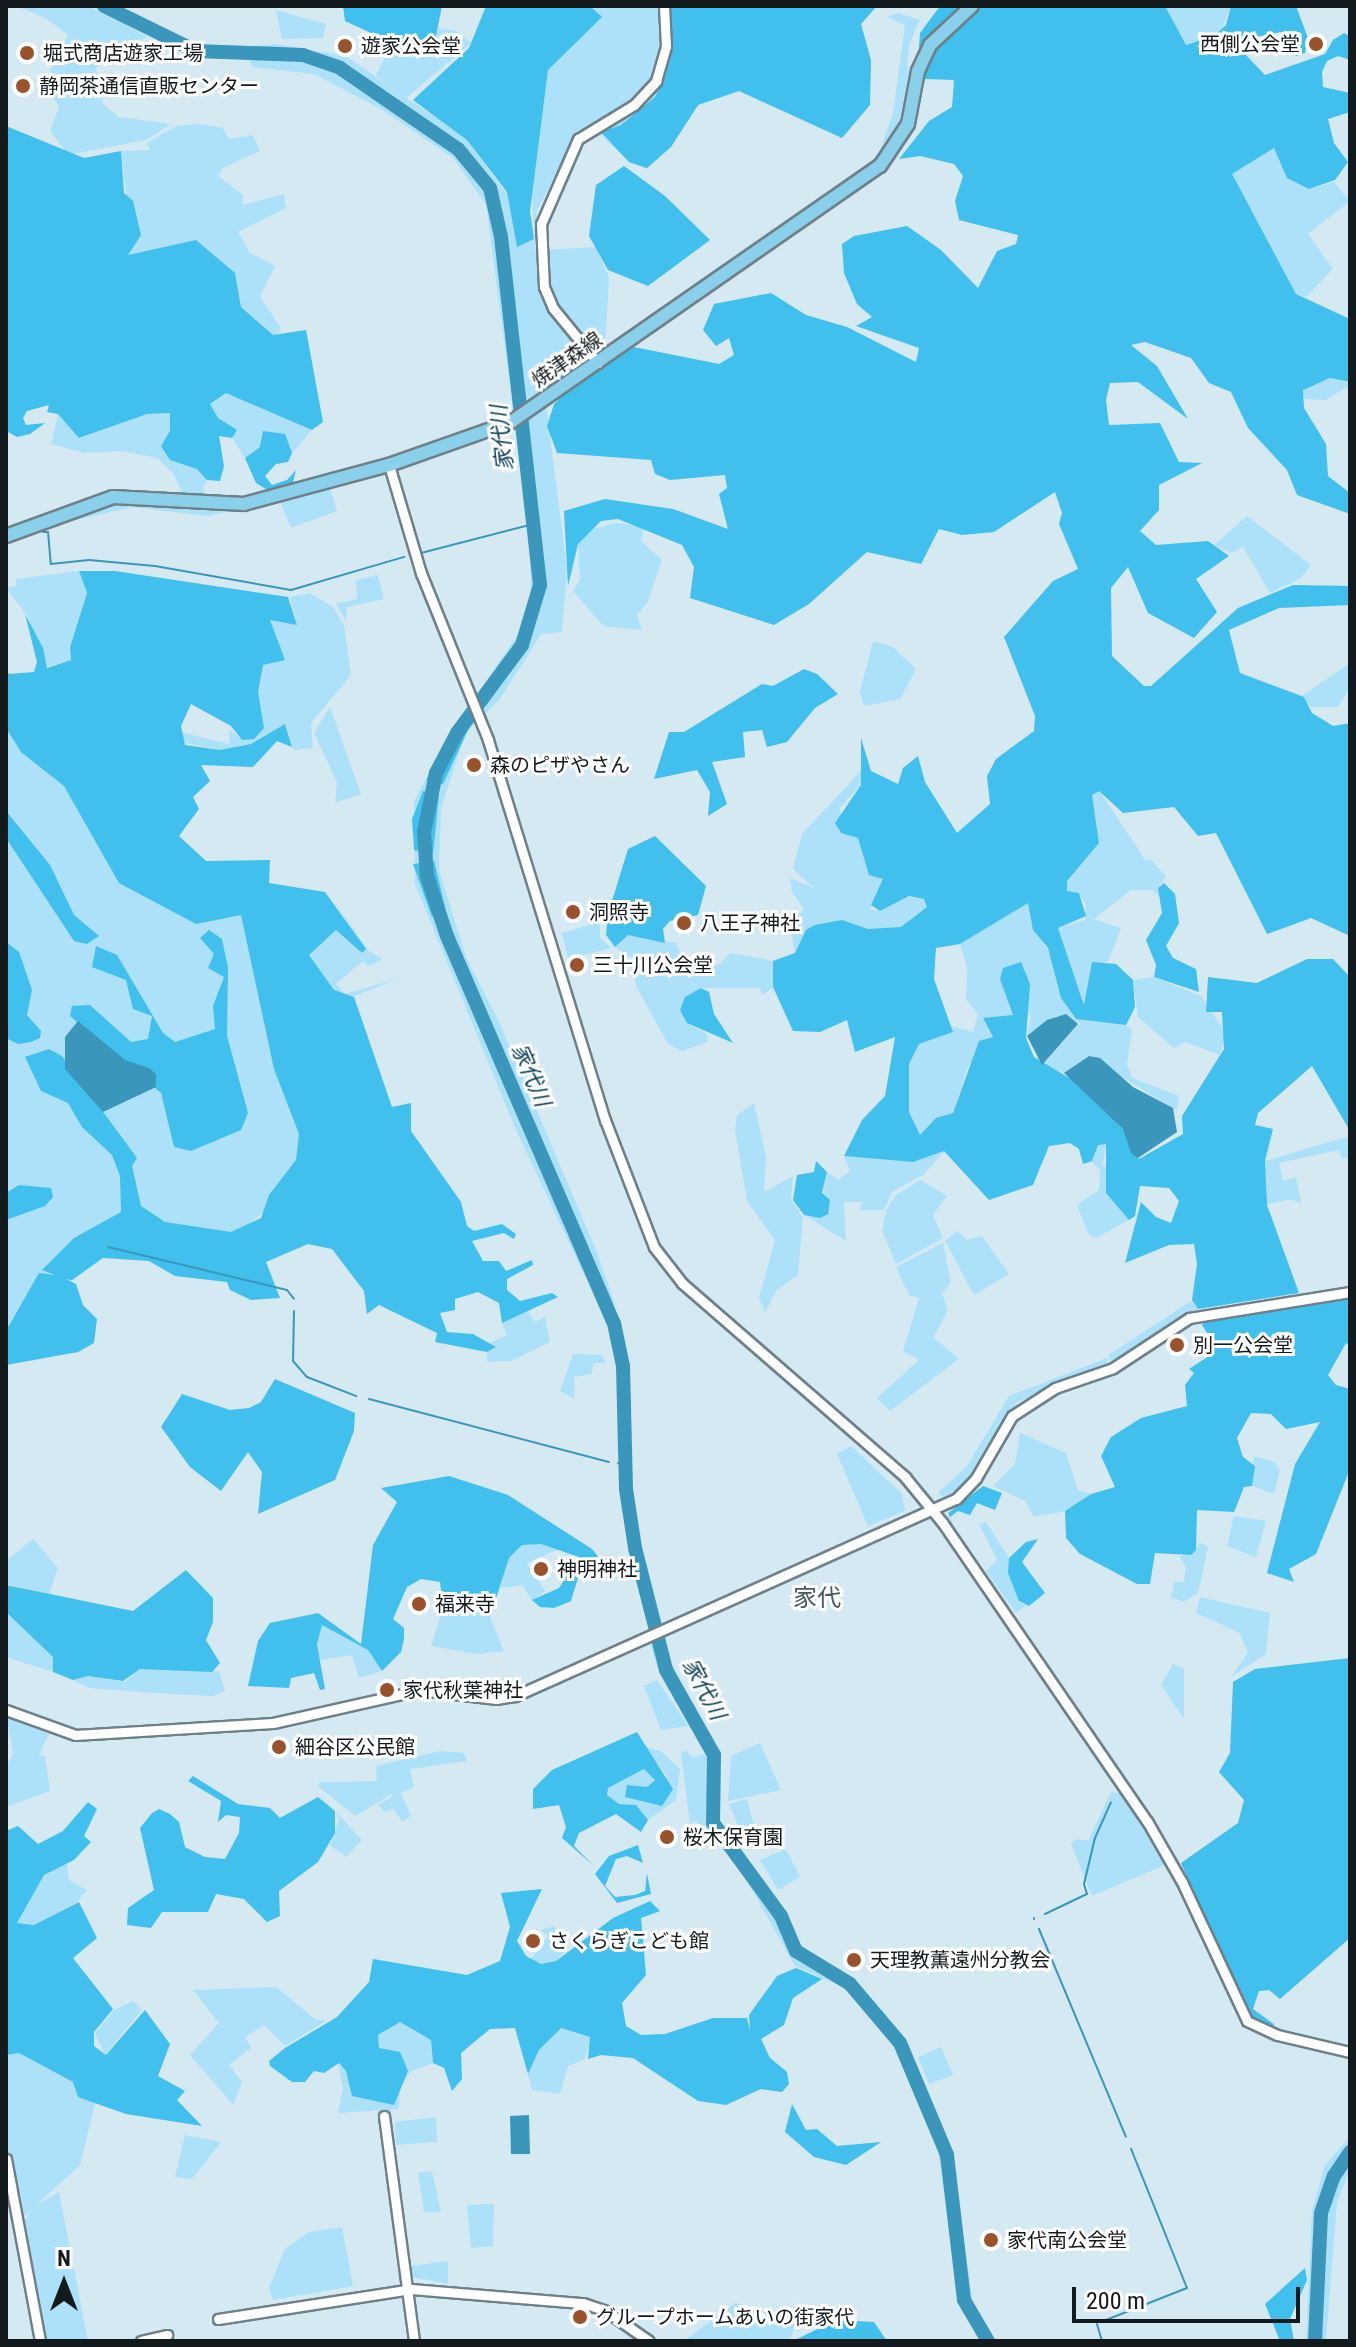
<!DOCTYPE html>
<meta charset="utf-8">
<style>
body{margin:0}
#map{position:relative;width:1356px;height:2347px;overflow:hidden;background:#d5e9f3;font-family:"Roboto Condensed","Noto Sans JP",sans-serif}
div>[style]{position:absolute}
.green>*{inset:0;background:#ace1f9}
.forest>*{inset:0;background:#41bfed}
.water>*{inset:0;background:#3a97bb}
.stream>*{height:2px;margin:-1px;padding:0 1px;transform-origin:1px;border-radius:1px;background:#3a97bb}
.river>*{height:14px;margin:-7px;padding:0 7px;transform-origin:7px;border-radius:7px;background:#3a97bb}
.roads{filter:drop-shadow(2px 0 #6e8189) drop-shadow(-2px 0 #6e8189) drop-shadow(0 2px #6e8189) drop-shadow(0 -2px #6e8189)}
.tertiary>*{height:9px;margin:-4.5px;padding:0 4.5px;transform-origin:4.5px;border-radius:4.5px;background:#fff}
.primary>*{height:12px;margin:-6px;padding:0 6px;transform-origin:6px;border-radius:6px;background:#8bd0ea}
.dots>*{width:22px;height:22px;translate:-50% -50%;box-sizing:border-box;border:4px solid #fff;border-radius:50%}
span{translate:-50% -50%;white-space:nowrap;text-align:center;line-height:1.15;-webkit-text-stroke:6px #fff;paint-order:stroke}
.poi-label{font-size:20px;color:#131a1e}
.right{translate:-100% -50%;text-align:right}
.left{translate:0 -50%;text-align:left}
.street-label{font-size:20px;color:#131a1e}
.water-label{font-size:22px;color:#0e4356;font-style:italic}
.quarter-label{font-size:24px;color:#485961}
.frame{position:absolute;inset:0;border:8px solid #131a1e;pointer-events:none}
.north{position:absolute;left:24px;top:2243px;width:80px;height:80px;-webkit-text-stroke:6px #fff;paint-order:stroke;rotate:0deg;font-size:22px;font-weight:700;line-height:32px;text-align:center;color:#131a1e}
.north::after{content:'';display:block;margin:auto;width:28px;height:36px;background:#131a1e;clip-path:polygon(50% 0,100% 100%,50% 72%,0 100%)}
.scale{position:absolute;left:1072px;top:2287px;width:228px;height:36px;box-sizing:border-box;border:4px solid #131a1e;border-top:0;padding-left:10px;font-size:24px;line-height:28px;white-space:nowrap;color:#131a1e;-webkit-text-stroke:6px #fff;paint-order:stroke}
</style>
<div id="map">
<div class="green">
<div style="clip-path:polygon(17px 6px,88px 6px,113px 19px,92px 6px,119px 6px,195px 46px,233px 47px,233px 59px,193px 55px,119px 20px,147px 37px,96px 67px,103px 104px,119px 117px,171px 124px,146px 140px,68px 155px,50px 131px,59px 106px,43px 85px,68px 35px,47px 19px)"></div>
<div style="clip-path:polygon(590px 6px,663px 6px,700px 103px,668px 149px,646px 169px,629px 162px,598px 132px,632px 116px,654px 94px,667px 57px,630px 107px,576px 139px,537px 210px,534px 240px,542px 288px,552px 317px,589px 360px,545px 396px,567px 570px,562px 632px,541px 634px,500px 699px,465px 734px,441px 809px,439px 870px,466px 957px,500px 1024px,596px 1250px,615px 1304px,604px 1317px,516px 1130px,415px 884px,414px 801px,451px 732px,519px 633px,531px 590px,529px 531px,486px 204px,453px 158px,381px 109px,314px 74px,252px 67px,246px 47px,276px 44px,346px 56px,388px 85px,376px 75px,395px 38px,435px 41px,438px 28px,456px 31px,471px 43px,406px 98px,463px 134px,508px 196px,517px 247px,534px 239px,532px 190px,548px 70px,601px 17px)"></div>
<div style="clip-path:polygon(1165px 6px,1231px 6px,1218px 39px,1185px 45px)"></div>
<div style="clip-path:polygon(276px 10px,326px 24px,323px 38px,282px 39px)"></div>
<div style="clip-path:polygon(898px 13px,920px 20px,909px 45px,907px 66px,913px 72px,902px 132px,861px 172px,879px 153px,893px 113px,905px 25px,887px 17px)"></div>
<div style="clip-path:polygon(200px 124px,223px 128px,229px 139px,253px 135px,260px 151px,223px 168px,218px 176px,243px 195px,243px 205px,284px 194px,286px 208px,238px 232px,250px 253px,275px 266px,260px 297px,281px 328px,276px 338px,241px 307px,235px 273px,127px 255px,132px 242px,121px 151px,150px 150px,146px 143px,177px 126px)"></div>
<div style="clip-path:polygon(1274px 148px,1309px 189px,1334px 182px,1350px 201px,1308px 234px,1333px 269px,1306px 297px,1296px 294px,1231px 174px)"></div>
<div style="clip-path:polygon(596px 247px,609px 278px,605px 347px,599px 352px,556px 306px,543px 282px,540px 250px)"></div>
<div style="clip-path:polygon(1330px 378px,1350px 383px,1350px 390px,1345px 388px,1326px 400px,1304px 399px,1303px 389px)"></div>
<div style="clip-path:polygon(226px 393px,268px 407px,312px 430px,292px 453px,284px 442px,260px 447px,245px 458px,232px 438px,236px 430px,218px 418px,210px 404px)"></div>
<div style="clip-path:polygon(171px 413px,170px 431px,207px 480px,203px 488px,206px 497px,183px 494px,173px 473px,157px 458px,122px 451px,85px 453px,51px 444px,58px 414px,80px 438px,147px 414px)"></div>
<div style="clip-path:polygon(329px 485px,337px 511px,291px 528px,279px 499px)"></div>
<div style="clip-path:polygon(141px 500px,223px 509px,257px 505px,208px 516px,132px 507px,42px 528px,101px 504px)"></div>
<div style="clip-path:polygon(1247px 516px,1311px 565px,1301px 578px,1270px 593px,1243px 547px,1231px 553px,1214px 545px)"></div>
<div style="clip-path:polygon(617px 523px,644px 526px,641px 541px,662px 560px,648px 601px,637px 615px,642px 630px,603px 626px,573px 591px,580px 580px,578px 544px,591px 529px)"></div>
<div style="clip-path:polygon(79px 571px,87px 593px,70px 646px,71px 660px,46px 667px,27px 615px,6px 588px,16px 586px,16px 579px)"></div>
<div style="clip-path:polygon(378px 575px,384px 599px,347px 607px,346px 621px,336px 604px,357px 599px,356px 580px)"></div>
<div style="clip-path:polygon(310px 593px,333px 607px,344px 625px,351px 675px,311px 723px,313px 748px,293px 750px,286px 724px,251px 744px,220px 750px,184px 743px,181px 732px,229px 744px,229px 729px,242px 740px,258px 692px,270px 620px,297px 624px,290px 597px)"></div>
<div style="clip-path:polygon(873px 641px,893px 647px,916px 669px,900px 699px,864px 706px,860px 692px)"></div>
<div style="clip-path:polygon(1350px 663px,1350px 687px,1338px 707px,1311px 707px,1300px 697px)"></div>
<div style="clip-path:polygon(6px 703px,99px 796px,282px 907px,315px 1172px,200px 1262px,108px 1247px,6px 1342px)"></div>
<div style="clip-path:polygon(330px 707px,361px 794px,335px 803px,337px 782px,314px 733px)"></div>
<div style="clip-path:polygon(861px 771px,861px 785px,840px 808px,843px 833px,858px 838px,884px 879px,870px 909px,880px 911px,907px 897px,925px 899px,928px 907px,902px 927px,868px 930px,844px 921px,806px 930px,795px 953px,790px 925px,804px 909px,792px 892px,790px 878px,814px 888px,793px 869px,802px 834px)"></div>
<div style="clip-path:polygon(1099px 790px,1146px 861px,1150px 859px,1166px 876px,1158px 888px,1160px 897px,1152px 890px,1131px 890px,1094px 919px,1121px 928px,1108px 962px,1092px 963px,1085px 1007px,1058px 928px,1085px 920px,1086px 905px,1079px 893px,1067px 891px,1067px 881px,1099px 843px,1092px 794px)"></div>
<div style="clip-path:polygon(333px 900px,369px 951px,383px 959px,369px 966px,363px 961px,336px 984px,345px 994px,400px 978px,354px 996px,343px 997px,334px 990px,308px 955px,336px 930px,362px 953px,365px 949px)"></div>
<div style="clip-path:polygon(1029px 902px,1033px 930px,1049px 951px,1061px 998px,1076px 1019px,1126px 1025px,1132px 1030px,1127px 1064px,1132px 1078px,1179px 1096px,1177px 1111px,1088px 1056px,1064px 1073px,1042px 1065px,1080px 1023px,1057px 1016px,1027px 1036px,1031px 1016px,1006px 995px,1014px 1016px,983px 1018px,992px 1037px,968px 1066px,953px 1113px,936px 1118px,920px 1135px,909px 1112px,909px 1063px,919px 1044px,952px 1032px,952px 1026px,973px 1032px,978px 1014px,966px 999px,967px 968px,960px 944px)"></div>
<div style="clip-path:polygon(600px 922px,600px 938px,611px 948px,568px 959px,562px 933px)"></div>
<div style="clip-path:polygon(628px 935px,676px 943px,689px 970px,720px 964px,730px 953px,773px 961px,773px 987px,763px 995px,759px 988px,701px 988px,680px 1010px,687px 1023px,707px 1034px,708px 1042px,682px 1051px,668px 1044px,637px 988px,630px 962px,637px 956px,630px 957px,615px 947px)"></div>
<div style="clip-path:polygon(1154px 977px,1201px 996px,1226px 1034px,1220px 1055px,1185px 1042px,1174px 1048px,1138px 1017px,1133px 980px)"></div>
<div style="clip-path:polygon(754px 1103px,766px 1157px,764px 1192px,793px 1176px,791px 1199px,803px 1218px,798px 1275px,776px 1291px,765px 1312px,759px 1298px,775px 1240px,747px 1201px,735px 1130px,737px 1115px)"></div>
<div style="clip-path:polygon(1350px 1136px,1350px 1157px,1342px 1159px,1339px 1150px,1279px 1163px,1283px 1181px,1296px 1177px,1301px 1203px,1290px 1199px,1266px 1205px,1265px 1161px)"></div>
<div style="clip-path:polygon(1106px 1144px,1103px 1163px,1129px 1220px,1096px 1238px,1089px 1235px,1077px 1205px,1099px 1190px,1100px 1170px,1092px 1162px,1098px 1145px)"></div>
<div style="clip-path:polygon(945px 1151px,923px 1175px,892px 1192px,884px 1210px,860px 1210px,862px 1202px,844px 1202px,846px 1241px,804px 1215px,820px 1218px,827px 1172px,838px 1180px,850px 1171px,844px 1156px,913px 1162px)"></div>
<div style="clip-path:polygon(920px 1180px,947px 1196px,933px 1215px,943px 1238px,896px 1264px,882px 1230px,886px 1211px,895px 1196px)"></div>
<div style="clip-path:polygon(957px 1231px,967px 1240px,982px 1236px,1009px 1274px,974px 1295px,945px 1241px)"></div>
<div style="clip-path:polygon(943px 1243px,951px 1283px,942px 1293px,948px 1311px,933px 1337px,959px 1359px,890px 1411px,877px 1398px,919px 1360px,903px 1351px,919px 1298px,909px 1295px,896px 1267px)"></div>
<div style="clip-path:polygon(1191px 1301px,1198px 1309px,1111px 1363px,1108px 1355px)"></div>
<div style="clip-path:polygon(527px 1310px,535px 1322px,545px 1317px,550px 1342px,511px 1361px,487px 1362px,487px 1348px,495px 1346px,490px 1343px,507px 1335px,502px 1323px)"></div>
<div style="clip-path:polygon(573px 1354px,602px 1355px,605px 1363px,593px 1363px,592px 1374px,574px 1377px,575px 1399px,560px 1391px)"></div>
<div style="clip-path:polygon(1107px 1358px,1108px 1365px,1016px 1403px,964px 1487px,943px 1497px,938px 1493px,967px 1466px,1009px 1396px)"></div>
<div style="clip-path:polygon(1020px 1433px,1066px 1453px,1078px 1490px,1091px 1494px,1065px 1511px,1034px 1517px,1025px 1501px,993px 1486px,1015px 1464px)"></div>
<div style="clip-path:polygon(851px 1446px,902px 1494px,905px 1511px,868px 1526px,837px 1454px)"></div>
<div style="clip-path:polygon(1254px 1456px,1274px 1462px,1280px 1470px,1274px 1494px,1252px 1486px)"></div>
<div style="clip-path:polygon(1234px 1516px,1266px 1521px,1256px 1557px,1227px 1546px)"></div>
<div style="clip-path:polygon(986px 1522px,1009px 1558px,1019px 1603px,1027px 1605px,1016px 1613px,986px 1571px,997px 1560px,979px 1524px)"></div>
<div style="clip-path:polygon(33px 1539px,58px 1568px,49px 1594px,6px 1584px,6px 1561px)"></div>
<div style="clip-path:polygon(1200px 1543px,1208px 1547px,1198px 1593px,1184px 1602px,1171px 1597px,1174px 1582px,1184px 1582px,1186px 1567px,1179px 1556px,1191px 1555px)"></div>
<div style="clip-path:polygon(541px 1544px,559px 1549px,527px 1563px,545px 1591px,532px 1601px,523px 1585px,500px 1588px,509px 1558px,522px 1545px)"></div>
<div style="clip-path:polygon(1200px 1597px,1270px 1613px,1266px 1654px,1231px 1677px,1248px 1653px,1240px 1633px,1196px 1613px)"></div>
<div style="clip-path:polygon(475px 1601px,490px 1617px,504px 1651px,477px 1654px,431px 1646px,443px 1608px,464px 1612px,467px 1603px)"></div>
<div style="clip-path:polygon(6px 1611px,53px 1657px,53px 1672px,6px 1657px)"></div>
<div style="clip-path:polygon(322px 1625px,368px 1650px,382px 1671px,359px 1678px,352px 1655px,320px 1660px,317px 1644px)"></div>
<div style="clip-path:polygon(656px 1644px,663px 1661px,670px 1661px,718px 1750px,714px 1820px,744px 1858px,736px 1863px,696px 1821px,690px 1824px,681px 1753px,686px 1750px,693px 1758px,704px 1754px,708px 1760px,658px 1670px,651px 1646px)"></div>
<div style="clip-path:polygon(1173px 1664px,1184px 1669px,1184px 1719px,1161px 1685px)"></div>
<div style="clip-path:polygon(140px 1669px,219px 1671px,225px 1691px,213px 1696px,155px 1693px,89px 1688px,73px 1680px,88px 1676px,125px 1682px)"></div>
<div style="clip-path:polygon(657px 1680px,687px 1724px,687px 1726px,661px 1730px,644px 1686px)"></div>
<div style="clip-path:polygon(6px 1715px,49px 1734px,39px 1755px,45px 1756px,50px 1791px,6px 1807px,6px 1768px,13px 1753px)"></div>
<div style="clip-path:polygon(760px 1743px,781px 1790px,728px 1801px,731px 1756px)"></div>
<div style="clip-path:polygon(643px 1746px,661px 1751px,680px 1769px,676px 1800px,648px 1820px,636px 1805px,619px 1804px,607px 1795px,608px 1788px,644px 1769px,655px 1779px,647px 1787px,627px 1785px,643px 1802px,668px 1777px)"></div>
<div style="clip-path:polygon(440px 1751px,464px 1753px,467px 1761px,410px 1769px,414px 1787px,401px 1793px,411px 1816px,402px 1822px,394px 1809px,385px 1812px,378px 1805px,393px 1796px,392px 1794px,355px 1816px,318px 1786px,320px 1782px,377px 1781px,376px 1766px)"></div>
<div style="clip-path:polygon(1111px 1792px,1122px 1793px,1167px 1864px,1092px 1896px,1071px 1844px,1076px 1839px,1088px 1841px)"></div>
<div style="clip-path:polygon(747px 1799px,755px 1829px,774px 1824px,777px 1840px,748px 1850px,729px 1804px)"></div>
<div style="clip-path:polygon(335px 1811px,362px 1840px,346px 1857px,330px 1845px,339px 1820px)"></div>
<div style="clip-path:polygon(786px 1849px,800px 1877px,778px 1890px,760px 1860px)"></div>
<div style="clip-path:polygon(67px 1862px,69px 1880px,87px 1890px,77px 1902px,34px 1925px,17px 1923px,43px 1876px)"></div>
<div style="clip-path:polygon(751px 1864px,805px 1953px,846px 1975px,907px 2047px,952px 2157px,974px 2310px,996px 2341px,980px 2341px,958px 2299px,938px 2150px,903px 2063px,890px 2038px,848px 1989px,795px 1966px,739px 1867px)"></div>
<div style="clip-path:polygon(554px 1926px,569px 1947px,556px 1961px,541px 1964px,531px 1959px,548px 1936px,541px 1930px)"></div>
<div style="clip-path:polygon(276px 1987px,315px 2019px,326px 2021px,285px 2046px,264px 2025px,245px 2037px,251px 2048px,229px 2065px,242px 2082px,233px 2105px,190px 2055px,219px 2023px,193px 1990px)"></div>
<div style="clip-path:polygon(133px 2001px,142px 2010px,105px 2055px,95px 2033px,114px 2010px)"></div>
<div style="clip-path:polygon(400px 2022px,431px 2040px,433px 2063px,410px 2072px,400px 2087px,399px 2109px,338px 2113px,343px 2089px,338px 2063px,346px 2070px,379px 2048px,378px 2035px)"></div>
<div style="clip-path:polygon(560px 2028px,591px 2037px,585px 2059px,568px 2066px,560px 2094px,532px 2090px,528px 2074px,539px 2050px)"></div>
<div style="clip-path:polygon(941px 2047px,953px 2075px,929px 2084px,918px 2057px)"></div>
<div style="clip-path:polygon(19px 2053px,73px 2082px,78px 2097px,96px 2100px,80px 2165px,35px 2206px,59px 2192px,88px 2341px,43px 2341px,20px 2230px,30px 2211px,18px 2221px,6px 2159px,6px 2055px)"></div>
<div style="clip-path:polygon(436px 2117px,437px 2142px,396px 2145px,395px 2122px)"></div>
<div style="clip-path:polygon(185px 2135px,221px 2142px,192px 2179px,175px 2177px)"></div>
<div style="clip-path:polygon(1350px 2137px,1350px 2170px,1337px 2202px,1326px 2341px,1306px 2341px,1312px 2211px,1325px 2165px)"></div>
<div style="clip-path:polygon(432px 2171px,441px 2212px,424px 2212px,418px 2173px)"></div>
<div style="clip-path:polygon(494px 2204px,493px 2246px,471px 2248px,467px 2205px)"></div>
<div style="clip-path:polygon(342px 2227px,353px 2286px,273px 2300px,269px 2288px,285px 2249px,309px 2232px)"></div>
<div style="clip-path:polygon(448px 2261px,448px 2284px,412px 2277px,411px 2266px)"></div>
<div style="clip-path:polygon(735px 2303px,797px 2318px,790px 2341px,684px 2341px)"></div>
</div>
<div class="forest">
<div style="clip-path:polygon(343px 6px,442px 6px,435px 41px,382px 38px,345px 21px)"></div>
<div style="clip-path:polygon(486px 6px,590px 6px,602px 17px,548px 70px,530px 211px,534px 239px,517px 247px,507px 192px,467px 140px,413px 100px,469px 48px)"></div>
<div style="clip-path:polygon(666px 6px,877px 6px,861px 24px,871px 60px,870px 105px,842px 138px,739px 91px,698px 105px,671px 147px,647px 168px,629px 162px,601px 132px,621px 125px,655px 97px,666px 75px)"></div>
<div style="clip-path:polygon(940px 6px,1165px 6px,1186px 45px,1214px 36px,1226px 25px,1231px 6px,1296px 6px,1308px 38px,1305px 53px,1296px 56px,1281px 32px,1251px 38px,1245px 54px,1265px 75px,1325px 54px,1333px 40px,1344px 33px,1350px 36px,1350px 60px,1338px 56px,1327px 61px,1322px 72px,1323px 87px,1350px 93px,1350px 112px,1328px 119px,1334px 143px,1348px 162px,1335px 180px,1309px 189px,1287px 178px,1274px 148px,1232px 174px,1296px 294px,1350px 319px,1350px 382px,1330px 378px,1303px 390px,1304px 408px,1326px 444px,1328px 476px,1350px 493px,1350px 514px,1297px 495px,1287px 470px,1248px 428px,1231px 392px,1209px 383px,1191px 358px,1145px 342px,1131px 345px,1157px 366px,1188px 419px,1138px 382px,1110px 383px,1106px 400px,1109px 425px,1160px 423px,1179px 462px,1202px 463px,1159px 485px,1159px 510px,1140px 531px,1156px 545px,1208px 541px,1229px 556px,1196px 579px,1217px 612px,1194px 638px,1148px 613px,1128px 567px,1111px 588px,1112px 656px,1144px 686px,1151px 686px,1238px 608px,1293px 585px,1350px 586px,1350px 605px,1279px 608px,1229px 630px,1240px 673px,1304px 697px,1312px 713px,1333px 726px,1350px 723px,1350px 936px,1311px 918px,1267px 934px,1216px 833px,1198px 836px,1174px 807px,1123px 813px,1099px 791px,1092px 795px,1099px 843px,1067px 881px,1067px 891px,1079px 893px,1086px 916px,1058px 928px,1084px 1005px,1092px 962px,1116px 964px,1133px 980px,1135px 1007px,1126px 1025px,1076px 1019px,1061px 998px,1048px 948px,1033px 930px,1028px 903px,960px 944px,936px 948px,934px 979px,953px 1032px,919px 1044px,909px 1064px,909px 1112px,920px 1135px,936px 1118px,953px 1113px,979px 1041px,993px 1037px,983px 1018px,1013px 1015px,1000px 979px,1003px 968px,1021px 962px,1030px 984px,1026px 1038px,1034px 1057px,1081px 1085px,1123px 1129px,1139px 1159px,1183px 1134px,1182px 1116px,1224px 1049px,1222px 1012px,1206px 1012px,1208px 977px,1257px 983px,1307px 959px,1333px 959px,1350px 977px,1350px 1131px,1312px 1066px,1258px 1113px,1255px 1125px,1273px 1129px,1265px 1161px,1267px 1205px,1299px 1293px,1198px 1309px,1192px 1300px,1197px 1264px,1194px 1244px,1169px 1245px,1125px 1263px,1141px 1202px,1156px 1217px,1171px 1223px,1179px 1201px,1169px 1188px,1140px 1186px,1135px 1216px,1129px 1220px,1106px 1193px,1106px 1144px,1098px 1145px,1092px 1161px,1083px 1164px,1079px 1149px,1070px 1143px,1049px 1146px,1033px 1185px,989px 1200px,944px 1151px,913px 1162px,844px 1156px,862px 1120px,885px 1096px,895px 1037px,855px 1052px,847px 1020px,820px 1032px,793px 1031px,773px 987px,773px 961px,795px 953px,806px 930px,815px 925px,842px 920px,868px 929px,901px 927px,927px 907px,924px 899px,909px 896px,880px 911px,871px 905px,883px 879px,869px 875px,858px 838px,841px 833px,835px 823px,861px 785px,861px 738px,871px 771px,898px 784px,903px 768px,918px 756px,925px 782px,957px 833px,990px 804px,987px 776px,996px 759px,1034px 731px,1035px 716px,1004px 637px,1053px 581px,1078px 569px,1059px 524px,1062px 513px,1055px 492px,994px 532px,962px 535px,939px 529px,921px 564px,867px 552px,809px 604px,774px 625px,690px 598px,694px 567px,682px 545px,618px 519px,601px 521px,578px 544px,568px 586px,564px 511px,605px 499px,673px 509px,728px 529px,719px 494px,727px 488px,725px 475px,670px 480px,655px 474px,651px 460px,557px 453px,547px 426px,554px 404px,603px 359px,634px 347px,719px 364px,734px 355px,729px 338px,716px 346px,703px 330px,714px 304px,771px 293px,806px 315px,847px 327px,916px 362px,919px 348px,856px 326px,872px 317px,857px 304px,844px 273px,842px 244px,854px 236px,907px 226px,941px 250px,978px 288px,997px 251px,1016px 244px,1018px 235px,959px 220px,955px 201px,963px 176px,954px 164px,920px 156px,899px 159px,929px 121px,952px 107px,954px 80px,925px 79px,919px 47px,920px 33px)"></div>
<div style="clip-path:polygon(6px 126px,84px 158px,121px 151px,124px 193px,133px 201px,141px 235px,128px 255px,196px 240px,235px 273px,241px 307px,273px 335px,306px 330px,323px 422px,312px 430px,226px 393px,210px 404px,218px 418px,237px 430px,232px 438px,219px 436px,224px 466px,220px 481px,207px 480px,197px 469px,170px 460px,161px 446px,170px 431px,170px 413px,147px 414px,79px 438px,58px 414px,47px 412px,49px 405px,27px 411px,23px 418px,26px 425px,45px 423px,30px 434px,17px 437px,6px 431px)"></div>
<div style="clip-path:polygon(624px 166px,665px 196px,710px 240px,648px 286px,608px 270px,589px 236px,596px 185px)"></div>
<div style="clip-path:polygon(263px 431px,285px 434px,292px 453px,288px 462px,276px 464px,265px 476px,272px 485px,287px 480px,296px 470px,292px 486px,269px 491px,256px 483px,245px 458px,260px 447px)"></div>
<div style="clip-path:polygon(79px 571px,115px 571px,288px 597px,297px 625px,270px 620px,285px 660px,263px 665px,258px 692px,264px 728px,254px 739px,242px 740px,231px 726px,191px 704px,181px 726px,185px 745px,220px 750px,251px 744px,285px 724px,292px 747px,277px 741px,253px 767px,201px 765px,210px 781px,193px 797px,199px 809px,179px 836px,206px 861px,270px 860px,269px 883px,325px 892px,366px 949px,362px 953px,336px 930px,309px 955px,334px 990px,354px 997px,392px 1107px,411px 1103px,411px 1131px,461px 1202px,467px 1226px,474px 1231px,502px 1224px,516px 1234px,514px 1239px,504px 1233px,472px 1241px,483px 1261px,499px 1261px,506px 1271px,532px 1260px,533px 1265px,507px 1279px,507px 1290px,520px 1301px,552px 1293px,558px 1297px,502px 1323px,499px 1303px,478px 1292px,455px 1299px,455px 1310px,440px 1313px,447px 1332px,473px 1334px,496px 1347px,487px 1352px,435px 1342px,437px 1333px,379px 1305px,367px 1314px,364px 1291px,332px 1249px,308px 1244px,266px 1262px,280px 1298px,251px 1300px,230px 1290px,227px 1282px,175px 1276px,149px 1261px,103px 1258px,72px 1280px,66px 1279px,76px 1284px,83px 1305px,97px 1319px,94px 1343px,78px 1352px,6px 1365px,6px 1331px,39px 1273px,55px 1275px,42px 1270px,74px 1238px,121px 1212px,120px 1176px,112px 1155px,82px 1127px,68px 1103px,41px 1091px,25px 1057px,49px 1049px,62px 1056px,137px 1158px,132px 1166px,141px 1206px,165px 1222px,231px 1232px,261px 1218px,269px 1195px,296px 1160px,299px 1134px,274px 1069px,241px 915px,196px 924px,119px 883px,64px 786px,21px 752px,6px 728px,6px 668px,9px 674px,34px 672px,37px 662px,25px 614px,43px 648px,47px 668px,71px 660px,70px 647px,87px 593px)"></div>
<div style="clip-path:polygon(804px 669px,817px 674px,838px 694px,815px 708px,787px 742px,767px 747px,762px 730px,743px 732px,745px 757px,712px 762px,727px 804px,708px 816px,710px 792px,697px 770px,654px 779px,669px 732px,684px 732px,762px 684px,773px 686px)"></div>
<div style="clip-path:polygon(458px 721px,469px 728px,443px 784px,426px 780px)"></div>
<div style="clip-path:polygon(423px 791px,439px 794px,433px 854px,414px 850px,412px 819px)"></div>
<div style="clip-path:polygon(6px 811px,50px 865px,74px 915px,99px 936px,87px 944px,74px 941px,6px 838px)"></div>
<div style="clip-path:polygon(655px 836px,706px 886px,698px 915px,670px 921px,663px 929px,665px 943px,628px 935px,615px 947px,606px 935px,608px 914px,628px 849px)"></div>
<div style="clip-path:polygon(434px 861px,445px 907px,432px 917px,413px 864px)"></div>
<div style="clip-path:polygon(1164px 883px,1175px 894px,1179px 923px,1166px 946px,1173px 958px,1196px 969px,1199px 992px,1154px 977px,1156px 965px,1146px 940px,1162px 913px,1158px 888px)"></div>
<div style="clip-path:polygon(209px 930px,222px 939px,228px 968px,227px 1036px,248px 1113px,241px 1130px,191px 1151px,174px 1147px,161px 1093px,70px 1016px,72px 1006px,90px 1005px,131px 1042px,148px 1039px,152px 1016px,133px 1009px,126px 980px,92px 967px,96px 946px,117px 955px,163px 1033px,175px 1042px,215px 1029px,213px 1006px,224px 977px,208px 968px,214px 954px,200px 938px)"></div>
<div style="clip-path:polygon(6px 942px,19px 952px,32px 990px,27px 1015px,41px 1031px,40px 1038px,31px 1042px,18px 1044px,6px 1038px)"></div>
<div style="clip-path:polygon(701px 988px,709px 992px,714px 1014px,733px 1043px,687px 1023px,680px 1010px,685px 997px)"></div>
<div style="clip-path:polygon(816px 1161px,827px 1172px,822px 1193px,830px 1200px,828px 1214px,820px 1218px,804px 1215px,793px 1200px,797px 1175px,814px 1172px)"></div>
<div style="clip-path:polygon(19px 1185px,51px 1188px,53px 1197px,45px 1206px,6px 1220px,6px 1193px)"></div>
<div style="clip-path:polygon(1350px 1298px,1350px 1345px,1346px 1343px,1328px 1375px,1336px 1385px,1350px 1389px,1350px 1469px,1316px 1554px,1289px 1569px,1294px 1582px,1267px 1573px,1295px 1464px,1320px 1422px,1286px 1429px,1271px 1414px,1251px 1413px,1237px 1438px,1243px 1457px,1255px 1466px,1252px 1486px,1244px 1487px,1234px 1512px,1197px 1510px,1196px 1550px,1191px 1555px,1155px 1553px,1150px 1584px,1137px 1584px,1080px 1554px,1066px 1538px,1065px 1511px,1091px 1494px,1115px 1487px,1101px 1456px,1111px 1437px,1141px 1418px,1187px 1406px,1185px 1385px,1194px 1373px,1189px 1369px,1209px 1356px,1214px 1344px,1202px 1325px,1207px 1316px)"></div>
<div style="clip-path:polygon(275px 1379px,355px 1413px,354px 1431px,335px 1480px,258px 1514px,262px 1472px,248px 1452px,221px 1491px,190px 1467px,161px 1427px,182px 1394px,230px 1410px,249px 1408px,261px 1402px)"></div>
<div style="clip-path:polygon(449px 1476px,508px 1495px,592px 1549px,600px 1559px,598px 1567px,588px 1562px,581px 1568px,571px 1601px,554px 1608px,540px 1607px,532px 1600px,559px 1588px,579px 1557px,541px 1544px,522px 1545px,509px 1558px,490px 1617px,475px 1602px,467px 1603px,464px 1612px,443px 1608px,440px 1582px,421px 1579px,407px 1587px,393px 1619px,404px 1628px,404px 1639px,401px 1652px,382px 1671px,368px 1650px,322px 1625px,317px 1644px,325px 1689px,320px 1690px,314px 1673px,291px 1678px,289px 1688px,248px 1686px,258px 1641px,270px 1623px,318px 1613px,361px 1644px,373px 1545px,397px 1502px,381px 1488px)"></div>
<div style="clip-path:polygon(983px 1486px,1002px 1493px,995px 1510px,977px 1503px,970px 1515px,958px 1511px,950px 1517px,955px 1530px,948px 1513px)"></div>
<div style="clip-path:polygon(1038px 1539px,1022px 1562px,1045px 1593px,1029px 1606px,1019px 1601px,1008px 1573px,1009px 1558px,1026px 1542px)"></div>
<div style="clip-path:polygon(186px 1570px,213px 1598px,213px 1622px,206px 1640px,220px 1663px,212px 1672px,140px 1669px,123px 1681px,88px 1676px,73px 1680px,53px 1672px,53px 1657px,6px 1612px,6px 1585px,133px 1611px)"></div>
<div style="clip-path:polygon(1350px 1658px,1350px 1938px,1280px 1999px,1269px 1990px,1259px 1991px,1253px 2009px,1275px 2025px,1265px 2027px,1248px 2017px,1181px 1863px,1238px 1823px,1244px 1800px,1219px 1772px,1230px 1753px,1233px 1682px,1255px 1669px)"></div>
<div style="clip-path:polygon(637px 1732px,673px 1789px,662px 1806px,625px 1797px,627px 1785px,647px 1787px,655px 1780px,644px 1769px,608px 1788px,607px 1795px,619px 1804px,636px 1805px,648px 1820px,641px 1832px,616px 1814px,579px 1833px,574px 1846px,594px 1866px,562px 1838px,566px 1827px,559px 1805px,533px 1809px,533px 1789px,552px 1770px)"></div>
<div style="clip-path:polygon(193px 1776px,238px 1804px,270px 1808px,280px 1818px,318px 1797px,335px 1811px,335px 1833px,318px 1862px,279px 1891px,280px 1916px,267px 1922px,244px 1899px,216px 1894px,208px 1912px,162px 1912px,151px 1928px,127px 1925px,128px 1908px,154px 1890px,140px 1828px,152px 1813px,159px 1809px,170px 1814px,179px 1822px,185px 1847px,205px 1857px,225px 1859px,239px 1833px,240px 1817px,226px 1815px,218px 1822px,221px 1801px,188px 1781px)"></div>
<div style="clip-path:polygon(88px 1802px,97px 1809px,84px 1836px,91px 1842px,74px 1860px,44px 1875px,17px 1923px,34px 1925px,79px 1902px,97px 1938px,73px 1958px,113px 2009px,94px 2032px,94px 2046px,106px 2055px,145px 2010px,170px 2044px,158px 2076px,185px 2091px,177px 2100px,202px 2126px,126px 2114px,78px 2097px,73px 2082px,19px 2053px,6px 2055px,6px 1831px,18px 1826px,38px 1844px,63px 1831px)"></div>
<div style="clip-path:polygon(638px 1845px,643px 1863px,627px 1856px,616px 1859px,605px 1886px,615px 1897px,635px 1895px,645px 1891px,647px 1873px,651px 1894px,617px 1903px,595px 1874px,609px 1856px)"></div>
<div style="clip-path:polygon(542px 1889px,517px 1941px,526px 1956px,541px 1964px,556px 1961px,613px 1918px,650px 1901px,660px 1911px,641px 1918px,646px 1975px,622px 2003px,626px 2026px,641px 2035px,665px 2034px,713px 2018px,747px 2018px,750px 2031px,749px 2015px,777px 1976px,796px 1968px,822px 1979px,793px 1998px,784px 2025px,761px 2039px,770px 2058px,787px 2072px,789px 2084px,782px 2092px,761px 2089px,726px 2105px,698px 2101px,633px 2058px,601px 2055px,588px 2059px,590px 2037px,561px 2028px,539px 2050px,528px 2074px,515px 2028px,490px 2029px,461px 2053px,462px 2079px,452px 2091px,444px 2068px,433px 2063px,431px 2040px,400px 2022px,378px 2035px,379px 2048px,400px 2052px,408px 2071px,394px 2105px,352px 2096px,346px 2071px,339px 2063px,324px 2073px,314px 2071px,305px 2082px,292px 2082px,270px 2066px,269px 2061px,285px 2048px,337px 2017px,369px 1982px,373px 1959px,467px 1975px,500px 1961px,510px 1927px,501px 1893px)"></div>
<div style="clip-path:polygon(792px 2104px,806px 2130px,817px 2129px,837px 2146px,881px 2142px,846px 2165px,814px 2157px,785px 2132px)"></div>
<div style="clip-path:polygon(1305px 2268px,1307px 2280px,1290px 2319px,1294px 2341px,1280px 2341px,1265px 2304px)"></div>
<div style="clip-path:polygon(836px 2320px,874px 2322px,887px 2341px,793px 2341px)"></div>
</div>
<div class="water">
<div style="clip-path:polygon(1066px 1014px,1078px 1024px,1042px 1065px,1027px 1036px,1047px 1020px)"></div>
<div style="clip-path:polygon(78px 1021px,125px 1060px,149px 1068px,156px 1074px,156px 1087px,103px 1112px,65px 1069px,65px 1037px)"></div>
<div style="clip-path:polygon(1089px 1056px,1100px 1058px,1133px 1087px,1173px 1108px,1177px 1132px,1138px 1158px,1131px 1153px,1123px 1129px,1064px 1073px)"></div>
<div style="clip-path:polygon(529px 2115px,530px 2154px,511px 2154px,510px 2116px)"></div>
</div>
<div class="stream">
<div style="left:43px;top:532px;width:5px"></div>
<div style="left:48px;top:532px;width:32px;rotate:85deg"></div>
<div style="left:51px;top:564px;width:38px;rotate:-6deg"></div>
<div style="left:89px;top:560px;width:66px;rotate:5.2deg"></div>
<div style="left:155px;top:566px;width:138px;rotate:10deg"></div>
<div style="left:291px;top:590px;width:118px;rotate:-16.3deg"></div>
<div style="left:421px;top:553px;width:120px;rotate:-14.5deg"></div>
<div style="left:108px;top:1247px;width:184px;rotate:13.5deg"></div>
<div style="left:287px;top:1290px;width:11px;rotate:52deg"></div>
<div style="left:294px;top:1311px;width:50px;rotate:91.1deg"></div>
<div style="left:293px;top:1361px;width:21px;rotate:49deg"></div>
<div style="left:307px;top:1377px;width:53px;rotate:21.2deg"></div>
<div style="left:369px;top:1399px;width:248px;rotate:14.7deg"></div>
<div style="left:618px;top:1463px;width:6px"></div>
<div style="left:1045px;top:1914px;width:47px;rotate:-25.5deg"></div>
<div style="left:1087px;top:1894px;width:10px;rotate:-107deg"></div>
<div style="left:1084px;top:1884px;width:47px;rotate:-76.6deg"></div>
<div style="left:1095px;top:1838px;width:39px;rotate:-66deg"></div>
<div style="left:1034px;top:1918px;width:1px;rotate:90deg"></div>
<div style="left:1039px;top:1929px;width:225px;rotate:67.3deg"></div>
<div style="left:1106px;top:2320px;width:87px;rotate:-21.6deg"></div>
<div style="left:1187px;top:2288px;width:150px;rotate:-111.9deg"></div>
<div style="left:1097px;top:2324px;width:18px;rotate:74deg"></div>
</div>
<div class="river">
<div style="left:104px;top:6px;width:102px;rotate:26.1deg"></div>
<div style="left:196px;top:51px;width:107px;rotate:2.1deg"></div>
<div style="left:303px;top:55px;width:39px;rotate:19deg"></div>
<div style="left:340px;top:68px;width:143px;rotate:34.5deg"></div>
<div style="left:458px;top:149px;width:50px;rotate:50.6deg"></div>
<div style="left:490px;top:188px;width:50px;rotate:77.3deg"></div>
<div style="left:501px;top:237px;width:350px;rotate:83.6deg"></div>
<div style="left:540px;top:585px;width:63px;rotate:106.7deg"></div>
<div style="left:522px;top:645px;width:109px;rotate:126.5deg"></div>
<div style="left:457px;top:733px;width:45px;rotate:117.7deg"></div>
<div style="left:436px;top:773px;width:60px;rotate:101.5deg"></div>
<div style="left:424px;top:832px;width:44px;rotate:86.1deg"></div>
<div style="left:427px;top:876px;width:63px;rotate:71.6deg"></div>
<div style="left:447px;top:936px;width:421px;rotate:66.7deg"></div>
<div style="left:614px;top:1323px;width:44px;rotate:78.2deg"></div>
<div style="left:623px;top:1366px;width:123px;rotate:88.6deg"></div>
<div style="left:626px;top:1489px;width:60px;rotate:81.3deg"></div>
<div style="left:635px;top:1548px;width:126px;rotate:75.7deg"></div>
<div style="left:666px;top:1670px;width:98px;rotate:60.5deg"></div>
<div style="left:714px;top:1755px;width:68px;rotate:90.8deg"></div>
<div style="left:713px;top:1823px;width:115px;rotate:53.8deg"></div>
<div style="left:781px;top:1916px;width:38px;rotate:67deg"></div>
<div style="left:796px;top:1951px;width:63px;rotate:31.4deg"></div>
<div style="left:850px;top:1984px;width:77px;rotate:49.7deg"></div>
<div style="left:900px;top:2043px;width:121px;rotate:67.2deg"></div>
<div style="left:947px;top:2155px;width:146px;rotate:83.3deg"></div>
<div style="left:964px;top:2300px;width:48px;rotate:59.7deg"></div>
<div style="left:1315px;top:2341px;width:128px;rotate:-87.3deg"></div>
<div style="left:1321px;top:2213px;width:39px;rotate:-71deg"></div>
<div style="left:1334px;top:2176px;width:29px;rotate:-56deg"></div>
</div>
<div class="roads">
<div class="tertiary">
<div style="left:598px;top:363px;width:71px;rotate:-129.3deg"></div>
<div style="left:553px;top:308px;width:23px;rotate:-113deg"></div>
<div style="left:544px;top:287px;width:63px;rotate:-92.7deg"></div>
<div style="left:541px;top:224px;width:93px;rotate:-66.5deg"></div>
<div style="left:578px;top:139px;width:66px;rotate:-31.3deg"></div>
<div style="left:634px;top:105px;width:33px;rotate:-47deg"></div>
<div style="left:656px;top:81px;width:36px;rotate:-74deg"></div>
<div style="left:666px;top:46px;width:40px;rotate:-92.9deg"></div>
<div style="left:389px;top:465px;width:113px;rotate:73.5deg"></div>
<div style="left:421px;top:573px;width:180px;rotate:68.1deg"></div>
<div style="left:488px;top:740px;width:398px;rotate:72.9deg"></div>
<div style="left:605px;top:1120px;width:136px;rotate:68.9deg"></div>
<div style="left:654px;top:1247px;width:46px;rotate:52.1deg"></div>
<div style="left:682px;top:1283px;width:296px;rotate:41deg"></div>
<div style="left:905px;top:1477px;width:58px;rotate:50.6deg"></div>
<div style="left:942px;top:1522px;width:363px;rotate:55.6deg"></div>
<div style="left:1147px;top:1821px;width:70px;rotate:60.2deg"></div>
<div style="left:1182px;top:1882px;width:153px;rotate:64.9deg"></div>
<div style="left:1247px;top:2021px;width:33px;rotate:25deg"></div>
<div style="left:1277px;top:2035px;width:75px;rotate:13.1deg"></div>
<div style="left:6px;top:1710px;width:73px;rotate:19.9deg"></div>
<div style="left:75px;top:1735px;width:198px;rotate:-3.5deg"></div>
<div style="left:273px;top:1723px;width:151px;rotate:-12.7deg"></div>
<div style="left:420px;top:1690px;width:77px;rotate:6.8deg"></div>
<div style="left:496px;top:1699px;width:19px;rotate:-9deg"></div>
<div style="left:515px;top:1696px;width:483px;rotate:-24.1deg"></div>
<div style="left:956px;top:1499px;width:29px;rotate:-46deg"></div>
<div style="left:976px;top:1478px;width:72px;rotate:-59.9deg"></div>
<div style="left:1012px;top:1416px;width:51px;rotate:-33.1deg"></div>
<div style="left:1055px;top:1388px;width:61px;rotate:-19deg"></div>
<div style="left:1113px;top:1368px;width:91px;rotate:-33.3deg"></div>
<div style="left:1189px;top:1318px;width:163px;rotate:-9.2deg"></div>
<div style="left:384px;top:2116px;width:227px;rotate:82.4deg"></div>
<div style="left:6px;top:2159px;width:185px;rotate:79.4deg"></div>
<div style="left:218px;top:2319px;width:195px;rotate:-8.8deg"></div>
<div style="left:411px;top:2289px;width:173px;rotate:4.7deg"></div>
<div style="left:583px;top:2303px;width:24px;rotate:19deg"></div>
<div style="left:606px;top:2311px;width:52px;rotate:34.9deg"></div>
<div style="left:141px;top:2341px;width:27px;rotate:-13deg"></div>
</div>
<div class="primary">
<div style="left:6px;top:536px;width:114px;rotate:-20deg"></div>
<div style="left:113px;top:497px;width:131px;rotate:3.1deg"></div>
<div style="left:244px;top:504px;width:150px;rotate:-15.1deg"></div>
<div style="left:389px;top:465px;width:129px;rotate:-19.4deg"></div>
<div style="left:511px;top:422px;width:449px;rotate:-34.8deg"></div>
<div style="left:880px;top:166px;width:50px;rotate:-56.3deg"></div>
<div style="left:908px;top:124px;width:54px;rotate:-79.3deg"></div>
<div style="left:918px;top:71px;width:29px;rotate:-65deg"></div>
<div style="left:930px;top:45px;width:57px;rotate:-42.9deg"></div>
</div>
</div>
<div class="dots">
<div style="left:1316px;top:44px;background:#99522c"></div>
<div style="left:345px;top:46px;background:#99522c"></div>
<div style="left:27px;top:53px;background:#99522c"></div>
<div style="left:23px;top:86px;background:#99522c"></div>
<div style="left:474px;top:765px;background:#99522c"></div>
<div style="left:573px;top:912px;background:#99522c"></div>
<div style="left:684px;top:923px;background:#99522c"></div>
<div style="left:577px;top:965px;background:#99522c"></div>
<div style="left:1177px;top:1345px;background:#99522c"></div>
<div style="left:541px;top:1569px;background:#99522c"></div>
<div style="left:419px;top:1604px;background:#99522c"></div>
<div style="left:387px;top:1690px;background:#99522c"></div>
<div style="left:279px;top:1747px;background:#99522c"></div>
<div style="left:667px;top:1837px;background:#99522c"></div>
<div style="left:533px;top:1941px;background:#99522c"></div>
<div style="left:854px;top:1960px;background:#99522c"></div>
<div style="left:991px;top:2240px;background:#99522c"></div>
<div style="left:580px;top:2317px;background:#99522c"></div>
</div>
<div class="poi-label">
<span class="right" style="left:1300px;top:44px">西側公会堂</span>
<span class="left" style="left:361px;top:46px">遊家公会堂</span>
<span class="left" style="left:43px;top:53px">堀式商店遊家工場</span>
<span class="left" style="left:39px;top:86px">静岡茶通信直販センター</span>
<span class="left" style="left:490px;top:765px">森のピザやさん</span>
<span class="left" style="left:589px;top:912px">洞照寺</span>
<span class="left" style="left:700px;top:923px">八王子神社</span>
<span class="left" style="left:593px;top:965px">三十川公会堂</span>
<span class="left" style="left:1193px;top:1345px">別一公会堂</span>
<span class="left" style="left:557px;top:1569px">神明神社</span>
<span class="left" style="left:435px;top:1604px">福来寺</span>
<span class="left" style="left:403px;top:1690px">家代秋葉神社</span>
<span class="left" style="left:295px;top:1747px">細谷区公民館</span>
<span class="left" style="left:683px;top:1837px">桜木保育園</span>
<span class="left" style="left:549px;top:1941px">さくらぎこども館</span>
<span class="left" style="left:870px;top:1960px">天理教薫遠州分教会</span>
<span class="left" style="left:1007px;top:2240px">家代南公会堂</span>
<span class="left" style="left:596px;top:2317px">グループホームあいの街家代</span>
</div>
<div class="street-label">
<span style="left:567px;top:360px;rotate:-35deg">焼津森線</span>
</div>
<div class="water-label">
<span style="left:502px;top:438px;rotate:-96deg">家代川</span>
<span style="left:531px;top:1075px;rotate:67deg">家代川</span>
<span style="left:704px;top:1689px;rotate:62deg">家代川</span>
</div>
<div class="quarter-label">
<span style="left:817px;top:1599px">家代</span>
</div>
<div class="frame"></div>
<div class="north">N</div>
<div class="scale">200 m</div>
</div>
